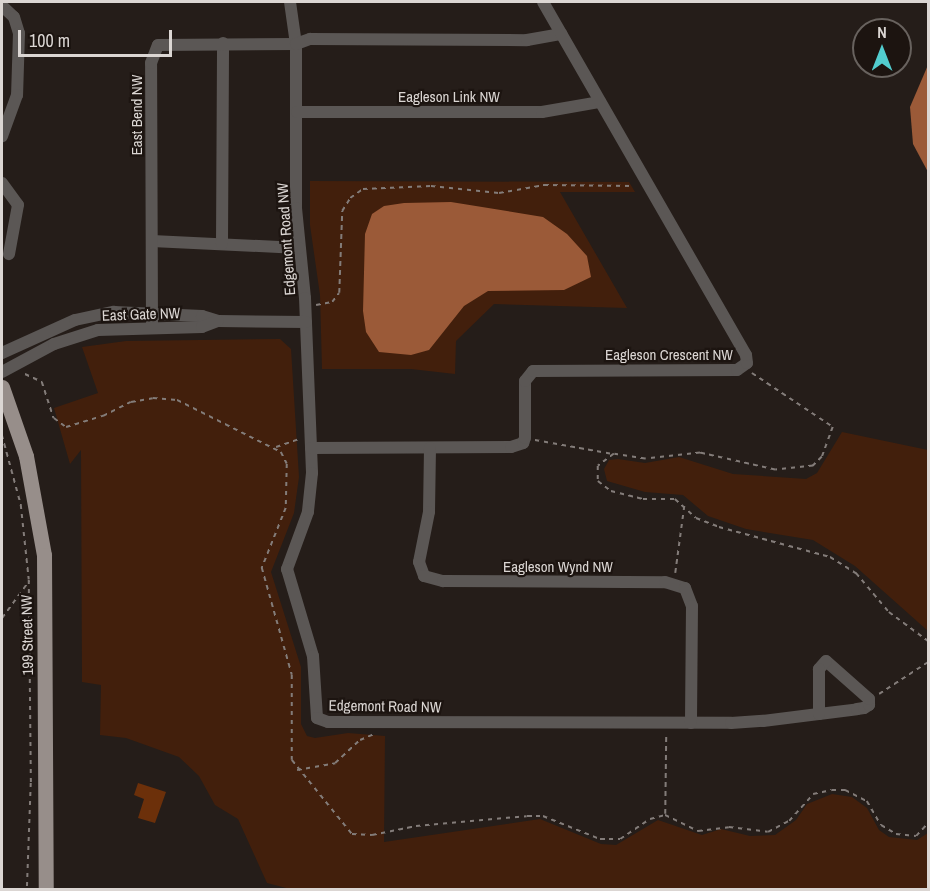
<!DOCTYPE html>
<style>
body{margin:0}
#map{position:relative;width:930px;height:891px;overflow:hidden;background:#251d19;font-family:"Archivo Narrow",sans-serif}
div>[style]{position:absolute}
.green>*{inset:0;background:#421f0c}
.water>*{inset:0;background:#9b5a38}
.building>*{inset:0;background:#6c300a}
.path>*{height:1.5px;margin-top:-0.75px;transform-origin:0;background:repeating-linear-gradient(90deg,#837c79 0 4.5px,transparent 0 9px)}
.minor>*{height:12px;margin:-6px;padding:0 6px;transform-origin:6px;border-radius:6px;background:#5b5755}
.major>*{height:15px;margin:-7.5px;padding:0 7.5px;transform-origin:7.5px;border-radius:7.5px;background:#978e8a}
span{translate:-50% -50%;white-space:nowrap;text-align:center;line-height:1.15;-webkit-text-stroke:4.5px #1c1410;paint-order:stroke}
.street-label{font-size:15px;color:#dbd6d3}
.frame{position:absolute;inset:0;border:3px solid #dbd6d3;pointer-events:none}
.north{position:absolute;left:852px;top:18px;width:60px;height:60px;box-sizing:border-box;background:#1c1410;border:2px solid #68625e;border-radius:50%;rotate:0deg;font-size:16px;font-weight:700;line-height:24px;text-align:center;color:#dbd6d3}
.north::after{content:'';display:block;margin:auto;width:21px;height:27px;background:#52cdcf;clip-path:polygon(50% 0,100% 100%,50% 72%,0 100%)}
.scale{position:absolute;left:18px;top:30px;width:154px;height:27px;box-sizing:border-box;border:3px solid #dbd6d3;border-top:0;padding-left:8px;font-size:18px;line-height:21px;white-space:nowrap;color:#dbd6d3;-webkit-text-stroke:4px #1c1410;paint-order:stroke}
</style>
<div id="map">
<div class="green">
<div style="clip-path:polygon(310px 181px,629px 182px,635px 192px,560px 192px,627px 308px,494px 304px,456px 341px,455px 374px,411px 369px,322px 369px,320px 295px,310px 225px)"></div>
<div style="clip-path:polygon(280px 339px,291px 349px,299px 477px,294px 513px,271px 572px,301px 667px,301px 724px,307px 736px,315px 738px,348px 733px,385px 736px,384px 842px,540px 819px,601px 844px,616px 845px,658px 820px,702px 835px,721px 829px,750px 836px,775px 835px,796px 820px,807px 804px,832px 794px,852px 797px,867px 808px,879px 830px,889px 837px,917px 840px,928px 833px,928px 889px,294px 890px,267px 883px,238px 819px,215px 805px,199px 776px,179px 757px,126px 738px,100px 735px,101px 685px,82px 682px,81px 450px,70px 464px,54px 408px,98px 393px,82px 347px,126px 341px)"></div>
<div style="clip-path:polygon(842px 432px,928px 450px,928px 631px,855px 566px,813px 540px,746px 529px,708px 516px,683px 495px,645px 492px,607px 481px,604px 469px,609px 460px,618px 459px,645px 463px,679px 457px,733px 474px,806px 479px,817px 473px)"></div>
</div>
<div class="water">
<div style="clip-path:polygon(928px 65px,928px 172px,913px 144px,910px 107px)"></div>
<div style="clip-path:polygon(451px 202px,543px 217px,567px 234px,587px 256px,591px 277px,564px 290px,488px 291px,464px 306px,429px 350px,411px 355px,379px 352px,366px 332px,363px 311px,365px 234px,372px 214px,384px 206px,404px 203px)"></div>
</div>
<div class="building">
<div style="clip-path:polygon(138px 783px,166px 792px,155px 823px,138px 818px,144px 799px,134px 795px)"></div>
</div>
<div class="path">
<div style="left:316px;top:305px;width:16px;rotate:-11deg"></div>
<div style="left:332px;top:302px;width:11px;rotate:-52deg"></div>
<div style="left:339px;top:293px;width:82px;rotate:-87.9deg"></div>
<div style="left:342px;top:211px;width:15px;rotate:-58deg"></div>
<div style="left:350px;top:198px;width:16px;rotate:-35deg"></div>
<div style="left:363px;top:189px;width:68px;rotate:-2.5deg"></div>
<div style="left:431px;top:186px;width:68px;rotate:5.9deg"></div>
<div style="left:499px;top:193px;width:46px;rotate:-10.1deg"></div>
<div style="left:544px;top:185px;width:90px;rotate:0.6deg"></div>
<div style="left:752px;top:373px;width:97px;rotate:33.7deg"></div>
<div style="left:833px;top:427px;width:32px;rotate:110deg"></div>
<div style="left:822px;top:457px;width:13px;rotate:135deg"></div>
<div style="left:813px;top:466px;width:38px;rotate:174deg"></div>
<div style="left:775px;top:470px;width:77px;rotate:-167.2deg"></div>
<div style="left:700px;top:453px;width:55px;rotate:173.8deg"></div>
<div style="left:645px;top:459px;width:31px;rotate:-171deg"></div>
<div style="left:614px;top:454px;width:20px;rotate:143deg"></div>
<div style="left:598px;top:466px;width:15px;rotate:90deg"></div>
<div style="left:598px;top:481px;width:16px;rotate:38deg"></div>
<div style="left:611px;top:491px;width:33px;rotate:14deg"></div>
<div style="left:643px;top:499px;width:32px"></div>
<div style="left:675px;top:499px;width:28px;rotate:42deg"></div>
<div style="left:696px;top:518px;width:25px;rotate:21deg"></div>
<div style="left:719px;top:527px;width:115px;rotate:15.1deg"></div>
<div style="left:830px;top:557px;width:31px;rotate:32deg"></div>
<div style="left:856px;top:573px;width:51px;rotate:49.8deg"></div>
<div style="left:889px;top:612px;width:49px;rotate:36.6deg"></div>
<div style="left:25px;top:374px;width:19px;rotate:25deg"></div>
<div style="left:42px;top:382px;width:38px;rotate:72deg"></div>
<div style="left:54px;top:418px;width:15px;rotate:37deg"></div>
<div style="left:66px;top:427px;width:39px;rotate:-17deg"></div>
<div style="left:103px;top:416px;width:31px;rotate:-27deg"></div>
<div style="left:131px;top:402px;width:22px;rotate:-10deg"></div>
<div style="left:153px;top:398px;width:24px;rotate:5deg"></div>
<div style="left:177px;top:400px;width:116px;rotate:26.6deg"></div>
<div style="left:281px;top:452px;width:13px;rotate:63deg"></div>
<div style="left:287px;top:464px;width:44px;rotate:91.3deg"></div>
<div style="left:286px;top:508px;width:65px;rotate:111.8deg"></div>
<div style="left:262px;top:568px;width:111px;rotate:74.3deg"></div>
<div style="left:292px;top:675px;width:85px;rotate:90deg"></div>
<div style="left:292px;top:760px;width:95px;rotate:51deg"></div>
<div style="left:352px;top:834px;width:20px;rotate:3deg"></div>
<div style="left:372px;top:835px;width:45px;rotate:-11.6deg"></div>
<div style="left:416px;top:826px;width:111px;rotate:-5.1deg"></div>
<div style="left:527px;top:816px;width:16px"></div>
<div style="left:543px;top:816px;width:61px;rotate:22deg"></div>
<div style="left:600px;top:839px;width:20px"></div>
<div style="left:620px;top:839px;width:36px;rotate:-34deg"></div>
<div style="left:650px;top:819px;width:16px;rotate:-15deg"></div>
<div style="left:665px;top:815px;width:37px;rotate:26deg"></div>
<div style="left:698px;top:831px;width:31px;rotate:-7deg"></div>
<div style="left:729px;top:827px;width:39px;rotate:7deg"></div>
<div style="left:768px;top:832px;width:24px;rotate:-28deg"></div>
<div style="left:789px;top:821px;width:36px;rotate:-48deg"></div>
<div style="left:813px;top:794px;width:19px;rotate:-12deg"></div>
<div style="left:832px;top:790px;width:13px"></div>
<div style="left:845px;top:790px;width:25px;rotate:27deg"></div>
<div style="left:867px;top:801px;width:28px;rotate:60deg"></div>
<div style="left:881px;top:825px;width:17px;rotate:31deg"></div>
<div style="left:896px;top:834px;width:20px;rotate:6deg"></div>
<div style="left:916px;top:836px;width:18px;rotate:-47deg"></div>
<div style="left:2px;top:435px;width:73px;rotate:74.8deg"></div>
<div style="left:21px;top:505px;width:75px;rotate:83.9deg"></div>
<div style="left:29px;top:580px;width:203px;rotate:89.4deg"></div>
<div style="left:31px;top:783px;width:107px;rotate:92.1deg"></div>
<div style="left:535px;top:440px;width:79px;rotate:10.2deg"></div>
<div style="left:276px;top:447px;width:24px;rotate:-19deg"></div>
<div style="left:675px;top:573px;width:68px;rotate:-82.3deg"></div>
<div style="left:2px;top:618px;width:46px;rotate:-53.9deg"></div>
<div style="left:879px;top:694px;width:59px;rotate:-33.1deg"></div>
<div style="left:297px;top:770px;width:39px;rotate:-10deg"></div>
<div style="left:335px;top:763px;width:34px;rotate:-43deg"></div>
<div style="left:360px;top:740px;width:15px;rotate:-23deg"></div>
<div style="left:665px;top:814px;width:79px;rotate:-89.3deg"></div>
</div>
<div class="minor">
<div style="left:290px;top:2px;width:42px;rotate:81.9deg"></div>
<div style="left:296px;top:44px;width:164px;rotate:90deg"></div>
<div style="left:296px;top:208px;width:90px;rotate:84.3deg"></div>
<div style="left:305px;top:298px;width:175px;rotate:87.7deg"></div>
<div style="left:312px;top:473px;width:39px;rotate:96deg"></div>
<div style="left:308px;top:512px;width:61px;rotate:110.2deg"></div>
<div style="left:287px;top:569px;width:91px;rotate:73.4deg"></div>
<div style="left:313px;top:656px;width:62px;rotate:86.3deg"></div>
<div style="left:317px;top:718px;width:12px;rotate:20deg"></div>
<div style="left:328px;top:722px;width:403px;rotate:0.1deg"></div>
<div style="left:731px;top:723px;width:32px;rotate:-4deg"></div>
<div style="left:763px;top:721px;width:56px;rotate:-7.1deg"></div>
<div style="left:819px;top:714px;width:38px;rotate:-7deg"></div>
<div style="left:857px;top:709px;width:7px;rotate:-8deg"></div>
<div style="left:864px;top:708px;width:6px;rotate:-31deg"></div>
<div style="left:869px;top:705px;width:6px;rotate:-90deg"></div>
<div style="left:869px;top:699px;width:57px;rotate:-138.5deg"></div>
<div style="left:826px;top:661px;width:11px;rotate:131deg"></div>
<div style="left:819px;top:669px;width:45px;rotate:90deg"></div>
<div style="left:2px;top:6px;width:16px;rotate:43deg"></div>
<div style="left:14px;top:17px;width:17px;rotate:73deg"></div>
<div style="left:19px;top:33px;width:62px;rotate:91.8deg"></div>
<div style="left:17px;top:95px;width:44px;rotate:110.1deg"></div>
<div style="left:297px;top:112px;width:245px"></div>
<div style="left:542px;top:112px;width:59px;rotate:-9.8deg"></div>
<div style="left:2px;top:183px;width:27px;rotate:54deg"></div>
<div style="left:18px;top:205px;width:50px;rotate:100.4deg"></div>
<div style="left:152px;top:241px;width:147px;rotate:2.7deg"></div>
<div style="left:222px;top:244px;width:201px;rotate:-89.7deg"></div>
<div style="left:152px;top:327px;width:264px;rotate:-90.2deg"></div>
<div style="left:151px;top:63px;width:19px;rotate:-69deg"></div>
<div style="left:158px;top:45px;width:138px;rotate:-0.4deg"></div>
<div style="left:296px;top:44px;width:15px;rotate:-20deg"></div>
<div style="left:310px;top:39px;width:217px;rotate:0.3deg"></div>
<div style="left:527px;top:40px;width:35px;rotate:-10deg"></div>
<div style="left:2px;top:353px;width:80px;rotate:-24.3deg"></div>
<div style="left:75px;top:320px;width:40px;rotate:-12deg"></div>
<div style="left:114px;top:312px;width:88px;rotate:2.6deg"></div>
<div style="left:202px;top:316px;width:17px;rotate:17deg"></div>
<div style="left:218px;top:321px;width:88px;rotate:0.7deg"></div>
<div style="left:2px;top:372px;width:59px;rotate:-28.3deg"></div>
<div style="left:54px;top:344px;width:46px;rotate:-17.7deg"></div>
<div style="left:98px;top:330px;width:104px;rotate:-1.7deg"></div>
<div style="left:202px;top:327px;width:17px;rotate:-21deg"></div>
<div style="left:311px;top:448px;width:200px;rotate:-0.3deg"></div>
<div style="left:511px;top:447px;width:13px;rotate:-18deg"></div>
<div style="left:523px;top:443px;width:5px;rotate:-68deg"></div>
<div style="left:525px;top:438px;width:57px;rotate:-90deg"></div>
<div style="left:525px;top:381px;width:13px;rotate:-51deg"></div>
<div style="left:533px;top:371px;width:204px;rotate:-0.3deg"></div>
<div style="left:737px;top:370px;width:12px;rotate:-35deg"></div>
<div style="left:747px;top:363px;width:8px;rotate:-97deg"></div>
<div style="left:746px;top:355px;width:407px;rotate:-119.9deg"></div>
<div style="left:430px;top:448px;width:64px;rotate:90.9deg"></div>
<div style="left:429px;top:512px;width:51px;rotate:101.3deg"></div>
<div style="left:419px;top:562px;width:15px;rotate:70deg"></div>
<div style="left:424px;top:576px;width:20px;rotate:15deg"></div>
<div style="left:443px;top:581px;width:222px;rotate:0.3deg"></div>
<div style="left:665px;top:582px;width:21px;rotate:17deg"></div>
<div style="left:685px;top:588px;width:19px;rotate:69deg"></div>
<div style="left:692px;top:606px;width:117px;rotate:90.5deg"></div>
</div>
<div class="major">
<div style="left:2px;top:387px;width:73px;rotate:70.8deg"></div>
<div style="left:26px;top:456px;width:101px;rotate:79.7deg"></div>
<div style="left:44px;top:555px;width:335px;rotate:89.7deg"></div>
</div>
<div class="street-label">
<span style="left:449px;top:97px">Eagleson Link NW</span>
<span style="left:137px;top:115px;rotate:-90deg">East Bend NW</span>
<span style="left:286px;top:239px;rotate:-94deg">Edgemont Road NW</span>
<span style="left:141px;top:314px;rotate:-2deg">East Gate NW</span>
<span style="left:669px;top:355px">Eagleson Crescent NW</span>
<span style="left:558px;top:567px">Eagleson Wynd NW</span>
<span style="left:27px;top:635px;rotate:-91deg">199 Street NW</span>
<span style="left:385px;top:706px;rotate:1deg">Edgemont Road NW</span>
</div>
<div class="frame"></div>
<div class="north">N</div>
<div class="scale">100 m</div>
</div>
